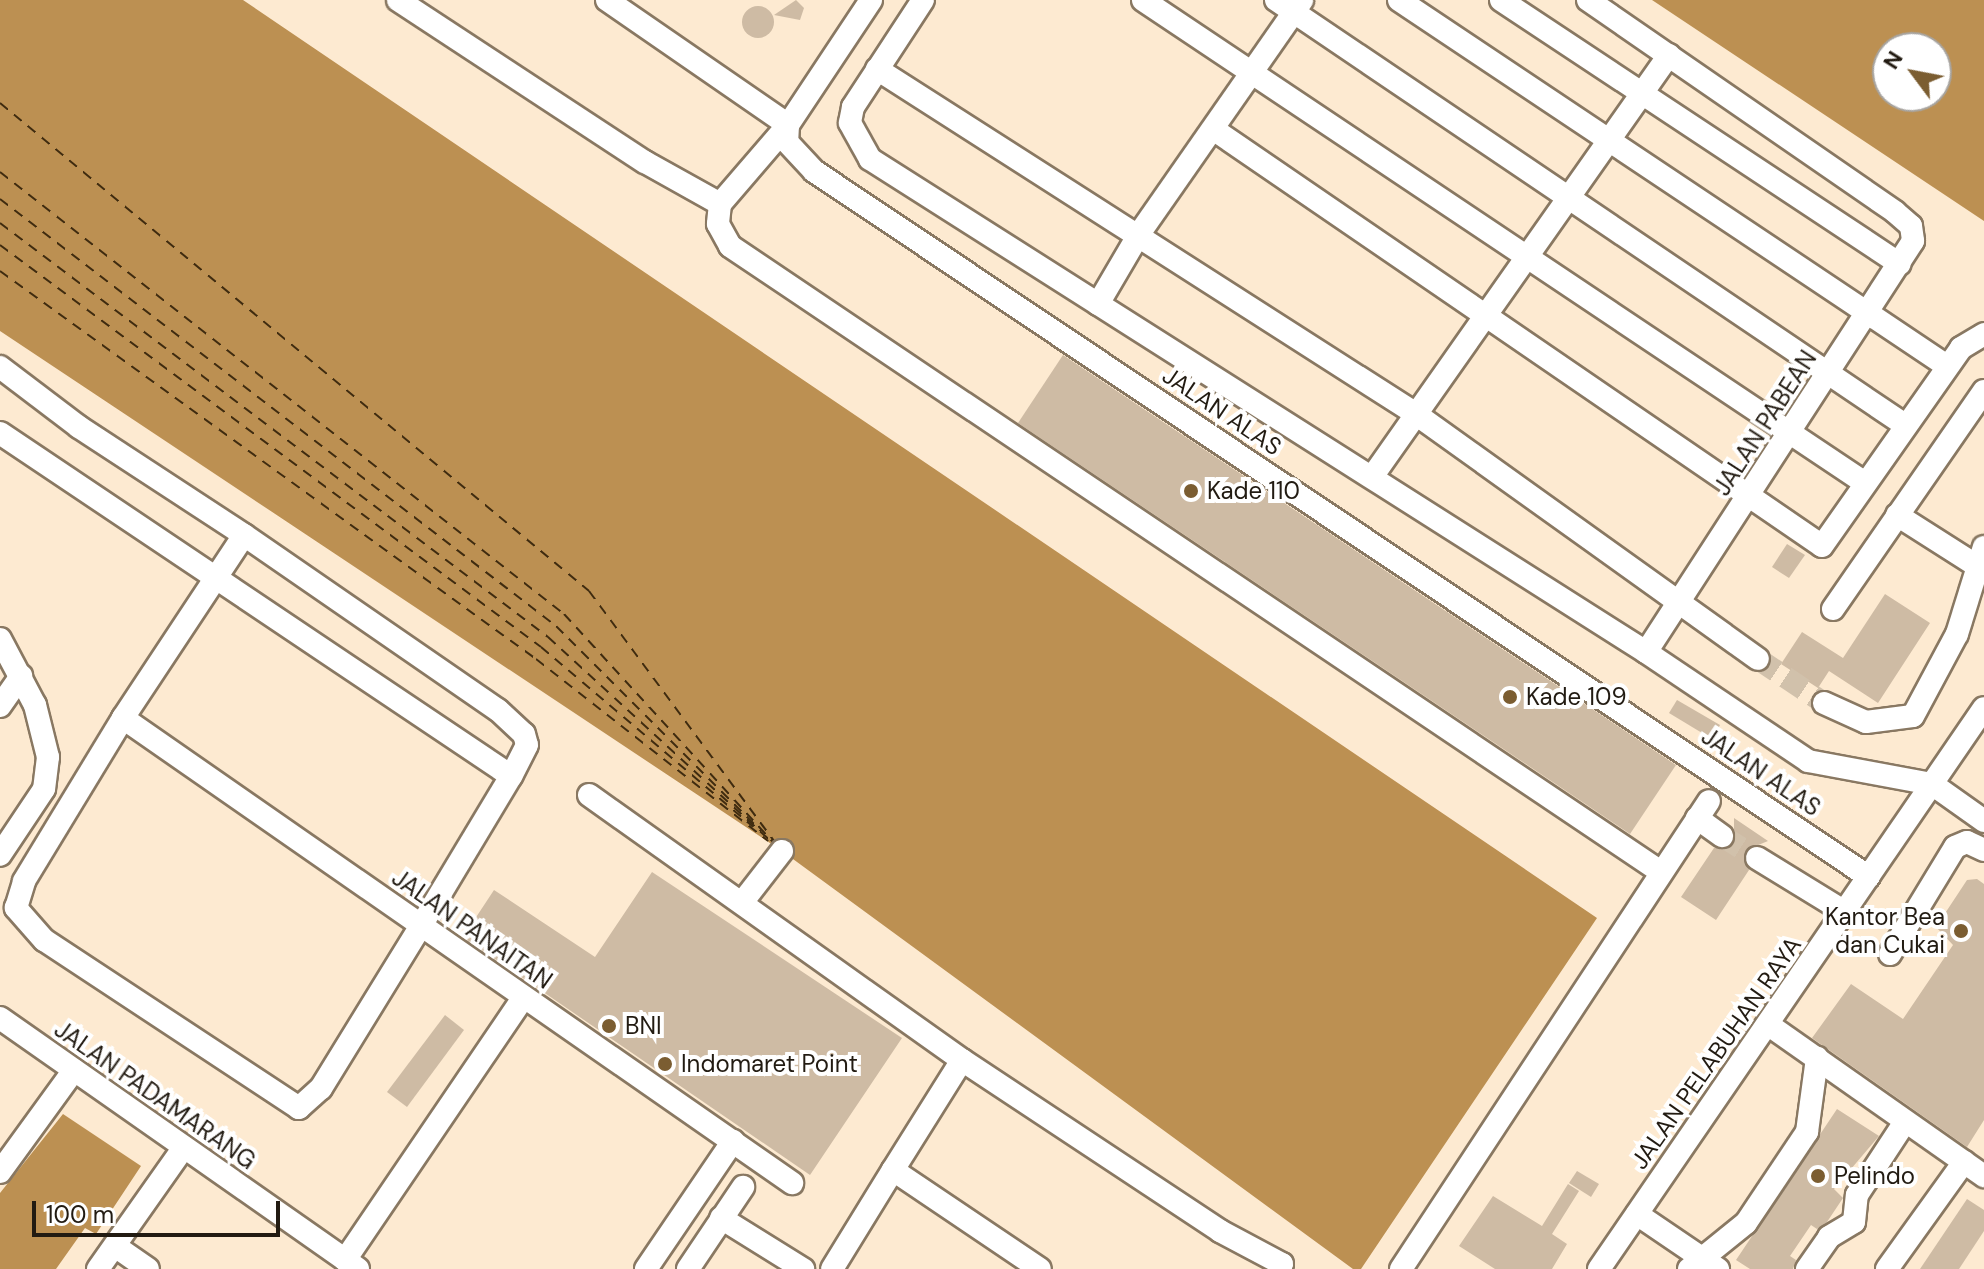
<!DOCTYPE html>
<style>
body{margin:0}
#map{position:relative;width:1984px;height:1269px;overflow:hidden;background:#fdead1;font-family:"DM Sans",sans-serif}
div>[style]{position:absolute}
.water>*{inset:0;background:#bc9052}
.ferry>*{height:2px;margin-top:-1px;transform-origin:0;background:repeating-linear-gradient(90deg,#3f2b0f 0 10px,transparent 0 18px)}
.building>*{inset:0;background:#cebba4}
.round{border-radius:50%}
.minor-tunnel>*{height:22px;margin-top:-11px;transform-origin:0;background:repeating-linear-gradient(90deg,#d1c1ab 0 22px,transparent 0 33px)}
.roads{filter:drop-shadow(2px 0 #897862) drop-shadow(-2px 0 #897862) drop-shadow(0 2px #897862) drop-shadow(0 -2px #897862)}
.minor>*{height:22px;margin:-11px;padding:0 11px;transform-origin:11px;border-radius:11px;background:#fff}
.dots>*{width:22px;height:22px;translate:-50% -50%;box-sizing:border-box;border:4px solid #fff;border-radius:50%}
span{translate:-50% -50%;white-space:nowrap;text-align:center;line-height:1.15;-webkit-text-stroke:8px #fff;paint-order:stroke}
.street-label{font-size:24px;color:#221b12}
.poi-label{font-size:24px;color:#221b12}
.left{translate:0 -50%;text-align:left}
.right{translate:-100% -50%;text-align:right}
.north{position:absolute;left:1872px;top:32px;width:80px;height:80px;box-sizing:border-box;background:#fff;border:2px solid #a7a4a0;border-radius:50%;rotate:302deg;font-size:22px;font-weight:700;line-height:32px;text-align:center;color:#221b12}
.north::after{content:'';display:block;margin:auto;width:28px;height:36px;background:#7b5d31;clip-path:polygon(50% 0,100% 100%,50% 72%,0 100%)}
.scale{position:absolute;left:32px;top:1201px;width:248px;height:36px;box-sizing:border-box;border:4px solid #221b12;border-top:0;padding-left:10px;font-size:24px;line-height:28px;white-space:nowrap;color:#221b12;-webkit-text-stroke:6px #fff;paint-order:stroke}
</style>
<div id="map">
<div class="water">
<div style="clip-path:polygon(0 0,243px 0,1597px 918px,1361px 1269px,1353px 1269px,782px 851px,0 331px)"></div>
<div style="clip-path:polygon(evenodd,1652px 0,1984px 0,1984px 221px,1652px 0,1936px 48px,1936px 96px,1888px 96px,1888px 48px,1936px 48px)"></div>
<div style="clip-path:polygon(63px 1114px,141px 1166px,96px 1234px,85px 1228px,56px 1269px,0 1269px,0 1193px)"></div>
</div>
<div class="ferry">
<div style="left:0;top:103px;width:765px;rotate:39.64deg"></div>
<div style="left:589px;top:591px;width:315px;rotate:53.5deg"></div>
<div style="left:0;top:172px;width:717px;rotate:38.09deg"></div>
<div style="left:564px;top:614px;width:309px;rotate:47.5deg"></div>
<div style="left:0;top:199px;width:701px;rotate:37.52deg"></div>
<div style="left:556px;top:626px;width:290px;rotate:45deg"></div>
<div style="left:0;top:223px;width:687px;rotate:37.07deg"></div>
<div style="left:548px;top:637px;width:308px;rotate:42.5deg"></div>
<div style="left:0;top:245px;width:674px;rotate:36.61deg"></div>
<div style="left:541px;top:647px;width:278px;rotate:40.3deg"></div>
<div style="left:0;top:271px;width:662px;rotate:35.9deg"></div>
<div style="left:536px;top:659px;width:295px;rotate:38.1deg"></div>
</div>
<div class="building">
<div style="clip-path:polygon(796px 0,804px 8px,800px 20px,774px 15px)"></div>
<div class="round" style="left:742px;top:6px;width:32px;height:32px"></div>
<div style="clip-path:polygon(1063px 355px,1676px 765px,1630px 834px,1018px 423px)"></div>
<div style="clip-path:polygon(1787px 544px,1805px 555px,1789px 578px,1772px 567px)"></div>
<div style="clip-path:polygon(1885px 594px,1930px 623px,1878px 703px,1829px 671px,1818px 688px,1781px 664px,1802px 632px,1843px 658px)"></div>
<div style="clip-path:polygon(1677px 700px,1720px 725px,1712px 739px,1669px 713px)"></div>
<div style="clip-path:polygon(1734px 818px,1768px 841px,1746px 850px,1749px 870px,1716px 920px,1681px 897px,1714px 848px,1734px 844px)"></div>
<div style="clip-path:polygon(652px 872px,902px 1038px,810px 1175px,463px 937px,494px 890px,595px 957px)"></div>
<div style="clip-path:polygon(1977px 879px,1984px 884px,1984px 1120px,1967px 1147px,1812px 1038px,1851px 984px,1903px 1019px,1953px 945px,1936px 927px,1967px 880px)"></div>
<div style="clip-path:polygon(445px 1015px,464px 1030px,407px 1107px,387px 1092px)"></div>
<div style="clip-path:polygon(1837px 1109px,1879px 1136px,1834px 1189px,1843px 1198px,1827px 1222px,1817px 1229px,1811px 1225px,1790px 1256px,1796px 1260px,1793px 1269px,1750px 1269px,1736px 1260px)"></div>
<div style="clip-path:polygon(1577px 1171px,1599px 1184px,1591px 1197px,1569px 1183px)"></div>
<div style="clip-path:polygon(1568px 1184px,1579px 1191px,1552px 1234px,1567px 1244px,1552px 1269px,1495px 1269px,1459px 1246px,1493px 1196px,1542px 1226px)"></div>
<div style="clip-path:polygon(1967px 1199px,1984px 1210px,1984px 1231px,1959px 1269px,1920px 1269px)"></div>
</div>
<div class="minor-tunnel">
<div style="left:1758px;top:659px;width:79px;rotate:33.7deg"></div>
<div style="left:1722px;top:836px;width:41px;rotate:32.2deg"></div>
</div>
<div class="roads">
<div class="minor">
<div style="left:398px;top:0;width:295px;rotate:33.3deg"></div>
<div style="left:645px;top:162px;width:86px;rotate:29.2deg"></div>
<div style="left:720px;top:204px;width:104px;rotate:-49.3deg"></div>
<div style="left:788px;top:125px;width:150px;rotate:-56.4deg"></div>
<div style="left:607px;top:0;width:220px;rotate:34.6deg"></div>
<div style="left:788px;top:125px;width:17px;rotate:93deg"></div>
<div style="left:787px;top:142px;width:40px;rotate:47deg"></div>
<div style="left:814px;top:171px;width:1269px;rotate:33.79deg"></div>
<div style="left:923px;top:0;width:128px;rotate:123.2deg"></div>
<div style="left:853px;top:107px;width:16px;rotate:101deg"></div>
<div style="left:850px;top:123px;width:41px;rotate:60.9deg"></div>
<div style="left:870px;top:159px;width:919px;rotate:32.43deg"></div>
<div style="left:1143px;top:0;width:869px;rotate:33.78deg"></div>
<div style="left:1276px;top:0;width:759px;rotate:34.05deg"></div>
<div style="left:1399px;top:0;width:659px;rotate:33.74deg"></div>
<div style="left:1501px;top:0;width:478px;rotate:33.5deg"></div>
<div style="left:1588px;top:0;width:373px;rotate:34.6deg"></div>
<div style="left:1895px;top:212px;width:21px;rotate:41deg"></div>
<div style="left:1911px;top:226px;width:15px;rotate:82deg"></div>
<div style="left:1913px;top:241px;width:490px;rotate:123deg"></div>
<div style="left:1646px;top:652px;width:195px;rotate:33.9deg"></div>
<div style="left:1808px;top:761px;width:126px;rotate:10.5deg"></div>
<div style="left:1932px;top:784px;width:64px;rotate:35.4deg"></div>
<div style="left:877px;top:69px;width:636px;rotate:32.62deg"></div>
<div style="left:1413px;top:412px;width:424px;rotate:35.6deg"></div>
<div style="left:1216px;top:131px;width:734px;rotate:34.4deg"></div>
<div style="left:1822px;top:546px;width:242px;rotate:-54.9deg"></div>
<div style="left:1961px;top:348px;width:27px;rotate:-31deg"></div>
<div style="left:720px;top:204px;width:20px;rotate:96deg"></div>
<div style="left:718px;top:224px;width:25px;rotate:61deg"></div>
<div style="left:730px;top:246px;width:1122px;rotate:33.92deg"></div>
<div style="left:1098px;top:304px;width:81px;rotate:-59.6deg"></div>
<div style="left:1139px;top:234px;width:285px;rotate:-55.1deg"></div>
<div style="left:0;top:367px;width:99px;rotate:37.2deg"></div>
<div style="left:79px;top:427px;width:197px;rotate:33.2deg"></div>
<div style="left:244px;top:535px;width:308px;rotate:34.6deg"></div>
<div style="left:498px;top:710px;width:35px;rotate:43deg"></div>
<div style="left:524px;top:734px;width:11px;rotate:75deg"></div>
<div style="left:527px;top:745px;width:35px;rotate:117deg"></div>
<div style="left:511px;top:776px;width:173px;rotate:121deg"></div>
<div style="left:422px;top:924px;width:193px;rotate:121.6deg"></div>
<div style="left:321px;top:1088px;width:30px;rotate:138deg"></div>
<div style="left:299px;top:1108px;width:305px;rotate:-146.6deg"></div>
<div style="left:44px;top:940px;width:43px;rotate:-131.2deg"></div>
<div style="left:16px;top:908px;width:28px;rotate:-73deg"></div>
<div style="left:24px;top:881px;width:191px;rotate:-58.7deg"></div>
<div style="left:123px;top:718px;width:219px;rotate:-56.5deg"></div>
<div style="left:0;top:433px;width:615px;rotate:33.87deg"></div>
<div style="left:1372px;top:477px;width:516px;rotate:-54.86deg"></div>
<div style="left:1897px;top:515px;width:95px;rotate:32.5deg"></div>
<div style="left:1833px;top:609px;width:265px;rotate:-55.3deg"></div>
<div style="left:0;top:639px;width:75px;rotate:62.1deg"></div>
<div style="left:35px;top:705px;width:54px;rotate:76deg"></div>
<div style="left:48px;top:757px;width:32px;rotate:97deg"></div>
<div style="left:44px;top:789px;width:79px;rotate:123.7deg"></div>
<div style="left:1824px;top:703px;width:46px;rotate:24.3deg"></div>
<div style="left:1866px;top:722px;width:47px;rotate:-7.3deg"></div>
<div style="left:1913px;top:716px;width:93px;rotate:-61.8deg"></div>
<div style="left:1957px;top:634px;width:91px;rotate:-72.8deg"></div>
<div style="left:0;top:706px;width:37px;rotate:-55deg"></div>
<div style="left:123px;top:718px;width:815px;rotate:34.8deg"></div>
<div style="left:589px;top:795px;width:458px;rotate:35.4deg"></div>
<div style="left:962px;top:1060px;width:130px;rotate:122.1deg"></div>
<div style="left:893px;top:1170px;width:177px;rotate:34deg"></div>
<div style="left:1697px;top:818px;width:31px;rotate:36deg"></div>
<div style="left:1757px;top:858px;width:103px;rotate:31.5deg"></div>
<div style="left:744px;top:900px;width:62px;rotate:-52.2deg"></div>
<div style="left:1890px;top:954px;width:125px;rotate:-58.7deg"></div>
<div style="left:1955px;top:847px;width:13px;rotate:-23deg"></div>
<div style="left:1967px;top:842px;width:19px;rotate:25deg"></div>
<div style="left:0;top:1018px;width:437px;rotate:35deg"></div>
<div style="left:1769px;top:1025px;width:263px;rotate:35.1deg"></div>
<div style="left:962px;top:1060px;width:310px;rotate:33.5deg"></div>
<div style="left:1220px;top:1231px;width:70px;rotate:28deg"></div>
<div style="left:1282px;top:1264px;width:6px;rotate:121deg"></div>
<div style="left:0;top:1172px;width:126px;rotate:-54deg"></div>
<div style="left:1637px;top:1214px;width:98px;rotate:34.2deg"></div>
<div style="left:721px;top:1218px;width:97px;rotate:31.9deg"></div>
<div style="left:115px;top:1246px;width:40px;rotate:34.9deg"></div>
<div style="left:345px;top:1260px;width:318px;rotate:-55.8deg"></div>
<div style="left:98px;top:1269px;width:149px;rotate:-54.8deg"></div>
<div style="left:646px;top:1269px;width:155px;rotate:-55.8deg"></div>
<div style="left:688px;top:1269px;width:99px;rotate:-56.1deg"></div>
<div style="left:832px;top:1269px;width:116px;rotate:-58.4deg"></div>
<div style="left:1401px;top:1269px;width:560px;rotate:-56.65deg"></div>
<div style="left:1599px;top:1269px;width:680px;rotate:-55.54deg"></div>
<div style="left:1689px;top:1269px;width:73px;rotate:-38.9deg"></div>
<div style="left:1746px;top:1223px;width:110px;rotate:-56.2deg"></div>
<div style="left:1807px;top:1132px;width:75px;rotate:-82.3deg"></div>
<div style="left:1807px;top:1269px;width:39px;rotate:-55deg"></div>
<div style="left:1829px;top:1237px;width:29px;rotate:-31deg"></div>
<div style="left:1854px;top:1222px;width:27px;rotate:-84deg"></div>
<div style="left:1857px;top:1195px;width:87px;rotate:-56.7deg"></div>
<div style="left:1887px;top:1269px;width:132px;rotate:-54.3deg"></div>
</div>
</div>
<div class="dots">
<div style="left:1191px;top:491px;background:#7b5d31"></div>
<div style="left:1510px;top:697px;background:#7b5d31"></div>
<div style="left:1961px;top:931px;background:#7b5d31"></div>
<div style="left:609px;top:1026px;background:#7b5d31"></div>
<div style="left:665px;top:1064px;background:#7b5d31"></div>
<div style="left:1818px;top:1176px;background:#7b5d31"></div>
</div>
<div class="street-label">
<span style="left:1222px;top:411px;rotate:34deg">JALAN ALAS</span>
<span style="left:1765px;top:423px;rotate:-57deg">JALAN PABEAN</span>
<span style="left:1761px;top:772px;rotate:34deg">JALAN ALAS</span>
<span style="left:472px;top:929px;rotate:35deg">JALAN PANAITAN</span>
<span style="left:1716px;top:1053px;rotate:-55deg">JALAN PELABUHAN RAYA</span>
<span style="left:155px;top:1095px;rotate:35deg">JALAN PADAMARANG</span>
</div>
<div class="poi-label">
<span class="left" style="left:1207px;top:491px">Kade 110</span>
<span class="left" style="left:1526px;top:697px">Kade 109</span>
<span class="right" style="left:1945px;top:931px">Kantor Bea<br>dan Cukai</span>
<span class="left" style="left:625px;top:1026px">BNI</span>
<span class="left" style="left:681px;top:1064px">Indomaret Point</span>
<span class="left" style="left:1834px;top:1176px">Pelindo</span>
</div>
<div class="north">N</div>
<div class="scale">100 m</div>
</div>
